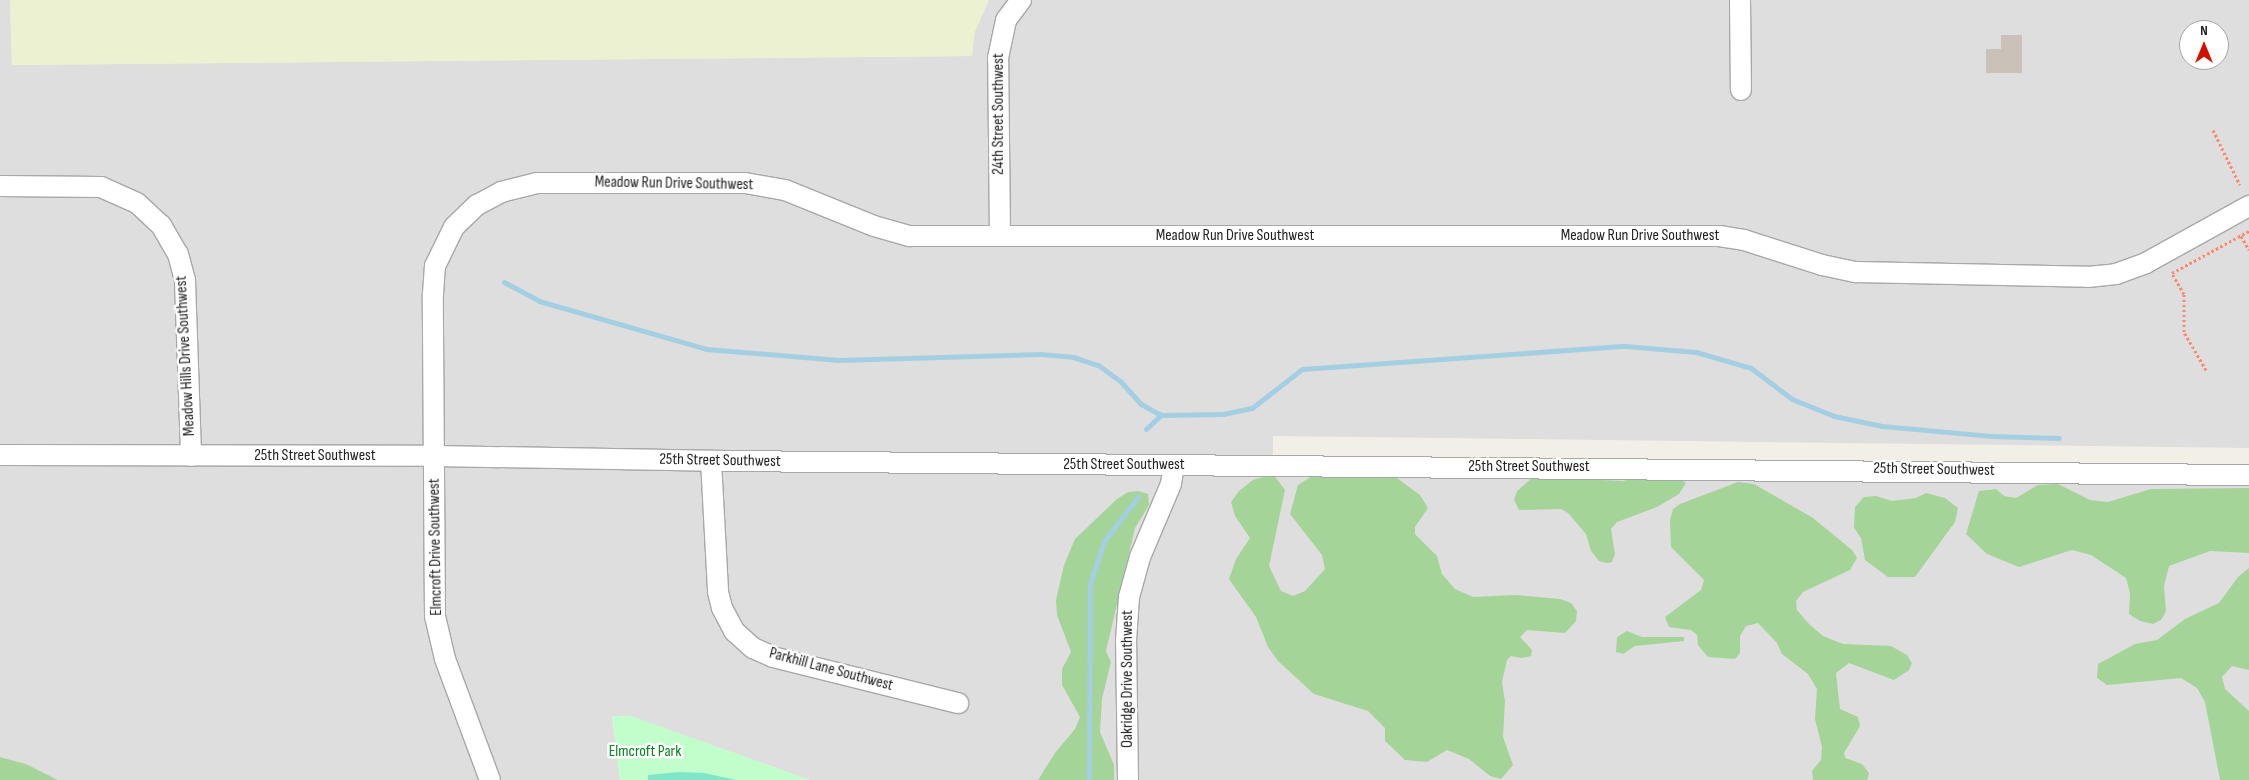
<!DOCTYPE html>
<style>
body{margin:0}
#map{position:relative;width:2249px;height:780px;overflow:hidden;background:#f2efe7;font-family:"Sofia Sans Condensed",sans-serif}
div>[style]{position:absolute}
.residential>*{inset:0;background:#dfdede}
.farmland>*{inset:0;background:#ecf1d1}
.forest>*{inset:0;background:#a5d498}
.park>*{inset:0;background:#c2fecc}
.pitch>*{inset:0;background:#7fe6c7}
.stream>*{height:5px;margin:-2.5px;padding:0 2.5px;transform-origin:2.5px;border-radius:2.5px;background:#a4cfe2}
.building>*{inset:0;background:#cac2b9}
.path>*{height:3px;margin-top:-1.5px;transform-origin:0;background:repeating-linear-gradient(90deg,#ff876b 0 2.5px,transparent 0 5px)}
.roads{filter:drop-shadow(1px 0 #a8a8a8) drop-shadow(-1px 0 #a8a8a8) drop-shadow(0 1px #a8a8a8) drop-shadow(0 -1px #a8a8a8)}
.street>*{height:20px;margin:-10px;padding:0 10px;transform-origin:10px;border-radius:10px;background:#fff}
span{translate:-50% -50%;white-space:nowrap;text-align:center;line-height:1.15;-webkit-text-stroke:5px #fff;paint-order:stroke}
.street-label{font-size:16px;color:#212121}
.park-label{font-size:16px;color:#04851a}
.north{position:absolute;left:2179px;top:20px;width:50px;height:50px;box-sizing:border-box;background:#fff;border:1px solid #a6a6a6;border-radius:50%;rotate:0deg;font-size:14px;font-weight:700;line-height:20px;text-align:center;color:#212121}
.north::after{content:'';display:block;margin:auto;width:18px;height:22px;background:#d21200;clip-path:polygon(50% 0,100% 100%,50% 72%,0 100%)}
</style>
<div id="map">
<div class="residential">
<div style="clip-path:polygon(evenodd,0 0,10px 0,12px 65px,971px 56px,975px 31px,989px 0,2249px 0,2249px 448px,1273px 436px,1273px 466px,2249px 475px,2249px 780px,1114px 780px,1113px 766px,1094px 780px,810px 780px,631px 717px,612px 716px,620px 780px,58px 780px,26px 764px,0 757px,0 0,2189px 30px,2219px 30px,2219px 60px,2189px 60px,2189px 30px)"></div>
</div>
<div class="farmland">
<div style="clip-path:polygon(10px 0,989px 0,975px 31px,972px 56px,12px 65px)"></div>
</div>
<div class="forest">
<div style="clip-path:polygon(1273px 474px,1285px 490px,1269px 566px,1281px 591px,1293px 596px,1305px 591px,1325px 569px,1322px 555px,1290px 514px,1298px 485px,1312px 476px,1394px 476px,1420px 495px,1428px 508px,1415px 527px,1415px 534px,1437px 556px,1442px 574px,1455px 589px,1473px 597px,1516px 595px,1560px 599px,1571px 603px,1577px 611px,1576px 621px,1565px 633px,1527px 630px,1520px 637px,1532px 650px,1531px 656px,1521px 658px,1511px 656px,1507px 660px,1502px 682px,1505px 701px,1503px 737px,1513px 765px,1501px 779px,1490px 776px,1469px 759px,1447px 750px,1427px 762px,1405px 760px,1385px 741px,1385px 728px,1368px 711px,1314px 694px,1278px 661px,1268px 647px,1256px 617px,1229px 579px,1236px 559px,1250px 538px,1235px 516px,1231px 502px,1239px 491px,1253px 480px)"></div>
<div style="clip-path:polygon(1633px 476px,1680px 479px,1686px 483px,1679px 494px,1657px 507px,1617px 522px,1611px 529px,1615px 554px,1612px 562px,1607px 563px,1599px 561px,1591px 551px,1586px 534px,1568px 513px,1561px 509px,1519px 510px,1514px 500px,1517px 491px,1533px 477px,1624px 481px)"></div>
<div style="clip-path:polygon(1738px 482px,1754px 484px,1813px 518px,1852px 550px,1857px 558px,1850px 570px,1803px 592px,1796px 601px,1797px 610px,1809px 624px,1823px 636px,1843px 644px,1891px 646px,1907px 655px,1912px 663px,1909px 670px,1894px 680px,1849px 663px,1836px 673px,1840px 709px,1858px 717px,1860px 726px,1844px 753px,1845px 758px,1862px 764px,1869px 773px,1867px 780px,1813px 780px,1812px 771px,1821px 760px,1822px 747px,1815px 719px,1817px 689px,1808px 674px,1782px 654px,1777px 643px,1758px 623px,1746px 626px,1740px 636px,1740px 653px,1735px 659px,1708px 657px,1698px 645px,1697px 635px,1691px 630px,1669px 627px,1665px 617px,1701px 590px,1704px 580px,1671px 547px,1670px 520px,1673px 509px,1680px 504px)"></div>
<div style="clip-path:polygon(2058px 484px,2090px 500px,2108px 502px,2151px 489px,2249px 488px,2249px 553px,2210px 551px,2169px 566px,2164px 586px,2166px 611px,2161px 620px,2153px 624px,2140px 621px,2129px 614px,2130px 593px,2126px 578px,2091px 555px,2072px 550px,2019px 567px,1987px 554px,1966px 534px,1979px 491px,1996px 489px,2004px 496px,2016px 498px,2038px 485px)"></div>
<div style="clip-path:polygon(1138px 491px,1148px 494px,1149px 505px,1135px 528px,1106px 651px,1111px 662px,1102px 699px,1100px 732px,1114px 765px,1114px 780px,1038px 780px,1055px 753px,1075px 729px,1080px 717px,1062px 685px,1062px 669px,1071px 652px,1057px 615px,1056px 600px,1064px 565px,1075px 539px,1117px 499px,1128px 492px)"></div>
<div style="clip-path:polygon(1926px 493px,1945px 498px,1958px 508px,1955px 522px,1915px 577px,1888px 577px,1865px 560px,1861px 538px,1854px 528px,1855px 507px,1864px 497px,1876px 496px,1892px 501px,1916px 498px)"></div>
<div style="clip-path:polygon(2249px 568px,2249px 670px,2232px 666px,2222px 677px,2225px 689px,2249px 711px,2249px 780px,2220px 780px,2205px 702px,2197px 688px,2181px 678px,2107px 685px,2097px 678px,2098px 664px,2135px 644px,2157px 640px,2185px 619px,2219px 603px,2238px 577px)"></div>
<div style="clip-path:polygon(1627px 631px,1642px 637px,1684px 637px,1684px 641px,1635px 646px,1623px 654px,1616px 652px,1617px 637px)"></div>
<div style="clip-path:polygon(0 757px,26px 764px,58px 780px,0 780px)"></div>
</div>
<div class="park">
<div style="clip-path:polygon(612px 716px,631px 716px,810px 780px,620px 780px)"></div>
</div>
<div class="pitch">
<div style="clip-path:polygon(679px 772px,704px 773px,736px 780px,648px 780px,648px 775px)"></div>
</div>
<div class="stream">
<div style="left:504px;top:282px;width:40px;rotate:28deg"></div>
<div style="left:539px;top:301px;width:174px;rotate:16deg"></div>
<div style="left:706px;top:349px;width:133px;rotate:4.7deg"></div>
<div style="left:839px;top:360px;width:201px;rotate:-1.7deg"></div>
<div style="left:1040px;top:354px;width:33px;rotate:5deg"></div>
<div style="left:1073px;top:357px;width:26px;rotate:18deg"></div>
<div style="left:1098px;top:365px;width:29px;rotate:36deg"></div>
<div style="left:1121px;top:382px;width:30px;rotate:48deg"></div>
<div style="left:1141px;top:404px;width:23px;rotate:29deg"></div>
<div style="left:1161px;top:415px;width:62px;rotate:-0.9deg"></div>
<div style="left:1223px;top:414px;width:30px;rotate:-12deg"></div>
<div style="left:1252px;top:408px;width:63px;rotate:-38deg"></div>
<div style="left:1302px;top:369px;width:324px;rotate:-4.1deg"></div>
<div style="left:1625px;top:346px;width:71px;rotate:4.8deg"></div>
<div style="left:1696px;top:352px;width:57px;rotate:16.2deg"></div>
<div style="left:1751px;top:368px;width:51px;rotate:37.1deg"></div>
<div style="left:1792px;top:399px;width:45px;rotate:22deg"></div>
<div style="left:1834px;top:416px;width:49px;rotate:11.8deg"></div>
<div style="left:1882px;top:426px;width:109px;rotate:5.2deg"></div>
<div style="left:1991px;top:436px;width:68px;rotate:1.7deg"></div>
<div style="left:1146px;top:429px;width:21px;rotate:-43deg"></div>
<div style="left:1089px;top:780px;width:196px;rotate:-89.7deg"></div>
<div style="left:1090px;top:584px;width:45px;rotate:-72deg"></div>
<div style="left:1104px;top:541px;width:56px;rotate:-52.3deg"></div>
</div>
<div class="building">
<div style="clip-path:polygon(2001px 35px,2022px 35px,2022px 73px,1986px 73px,1986px 49px,2001px 49px)"></div>
</div>
<div class="path">
<div style="left:2213px;top:130px;width:61px;rotate:63.9deg"></div>
<div style="left:2241px;top:236px;width:16px;rotate:60deg"></div>
<div style="left:2206px;top:370px;width:44px;rotate:-120.1deg"></div>
<div style="left:2184px;top:332px;width:38px;rotate:-90deg"></div>
<div style="left:2184px;top:294px;width:24px;rotate:-120deg"></div>
<div style="left:2172px;top:273px;width:88px;rotate:-28.6deg"></div>
</div>
<div class="roads">
<div class="street">
<div style="left:1740px;top:0;width:90px;rotate:89.4deg"></div>
<div style="left:0;top:186px;width:101px;rotate:0.6deg"></div>
<div style="left:101px;top:187px;width:39px;rotate:24deg"></div>
<div style="left:137px;top:203px;width:33px;rotate:43deg"></div>
<div style="left:161px;top:225px;width:34px;rotate:60deg"></div>
<div style="left:178px;top:254px;width:28px;rotate:75deg"></div>
<div style="left:185px;top:281px;width:175px;rotate:88deg"></div>
<div style="left:1000px;top:235px;width:177px;rotate:-90.6deg"></div>
<div style="left:998px;top:58px;width:39px;rotate:-78deg"></div>
<div style="left:1006px;top:20px;width:25px;rotate:-53deg"></div>
<div style="left:0;top:455px;width:435px;rotate:0.1deg"></div>
<div style="left:435px;top:456px;width:292px;rotate:1deg"></div>
<div style="left:727px;top:461px;width:1522px;rotate:0.53deg"></div>
<div style="left:711px;top:461px;width:131px;rotate:86.9deg"></div>
<div style="left:718px;top:592px;width:16px;rotate:76deg"></div>
<div style="left:722px;top:608px;width:26px;rotate:62deg"></div>
<div style="left:734px;top:631px;width:25px;rotate:42deg"></div>
<div style="left:753px;top:648px;width:22px;rotate:24deg"></div>
<div style="left:773px;top:657px;width:191px;rotate:14deg"></div>
<div style="left:490px;top:780px;width:129px;rotate:-110.4deg"></div>
<div style="left:445px;top:659px;width:44px;rotate:-103.1deg"></div>
<div style="left:435px;top:616px;width:322px;rotate:-90.4deg"></div>
<div style="left:433px;top:294px;width:28px;rotate:-86deg"></div>
<div style="left:435px;top:266px;width:43px;rotate:-64deg"></div>
<div style="left:454px;top:227px;width:32px;rotate:-44deg"></div>
<div style="left:477px;top:205px;width:27px;rotate:-28deg"></div>
<div style="left:501px;top:192px;width:36px;rotate:-14deg"></div>
<div style="left:536px;top:183px;width:209px"></div>
<div style="left:745px;top:183px;width:41px;rotate:9.9deg"></div>
<div style="left:785px;top:190px;width:96px;rotate:22deg"></div>
<div style="left:874px;top:226px;width:37px;rotate:16deg"></div>
<div style="left:910px;top:236px;width:809px"></div>
<div style="left:1719px;top:236px;width:25px;rotate:9deg"></div>
<div style="left:1744px;top:240px;width:82px;rotate:17.8deg"></div>
<div style="left:1822px;top:265px;width:35px;rotate:12deg"></div>
<div style="left:1856px;top:272px;width:232px;rotate:1.2deg"></div>
<div style="left:2088px;top:277px;width:28px;rotate:-6deg"></div>
<div style="left:2116px;top:274px;width:32px;rotate:-20deg"></div>
<div style="left:2146px;top:263px;width:118px;rotate:-29deg"></div>
<div style="left:1128px;top:780px;width:139px;rotate:-90.8deg"></div>
<div style="left:1126px;top:641px;width:44px;rotate:-86.1deg"></div>
<div style="left:1129px;top:597px;width:41px;rotate:-74.6deg"></div>
<div style="left:1140px;top:557px;width:79px;rotate:-67deg"></div>
<div style="left:1171px;top:484px;width:19px;rotate:-81deg"></div>
</div>
</div>
<div class="street-label">
<span style="left:999px;top:114px;rotate:-90deg">24th Street Southwest</span>
<span style="left:674px;top:184px;rotate:1deg">Meadow Run Drive Southwest</span>
<span style="left:1235px;top:236px">Meadow Run Drive Southwest</span>
<span style="left:1640px;top:236px">Meadow Run Drive Southwest</span>
<span style="left:186px;top:356px;rotate:-93deg">Meadow Hills Drive Southwest</span>
<span style="left:315px;top:456px">25th Street Southwest</span>
<span style="left:720px;top:461px;rotate:1deg">25th Street Southwest</span>
<span style="left:1124px;top:465px">25th Street Southwest</span>
<span style="left:1529px;top:467px">25th Street Southwest</span>
<span style="left:1934px;top:470px;rotate:1deg">25th Street Southwest</span>
<span style="left:436px;top:547px;rotate:-91deg">Elmcroft Drive Southwest</span>
<span style="left:831px;top:670px;rotate:15deg">Parkhill Lane Southwest</span>
<span style="left:1128px;top:679px;rotate:-90deg">Oakridge Drive Southwest</span>
</div>
<div class="park-label">
<span style="left:645px;top:752px">Elmcroft Park</span>
</div>
<div class="north">N</div>
</div>
